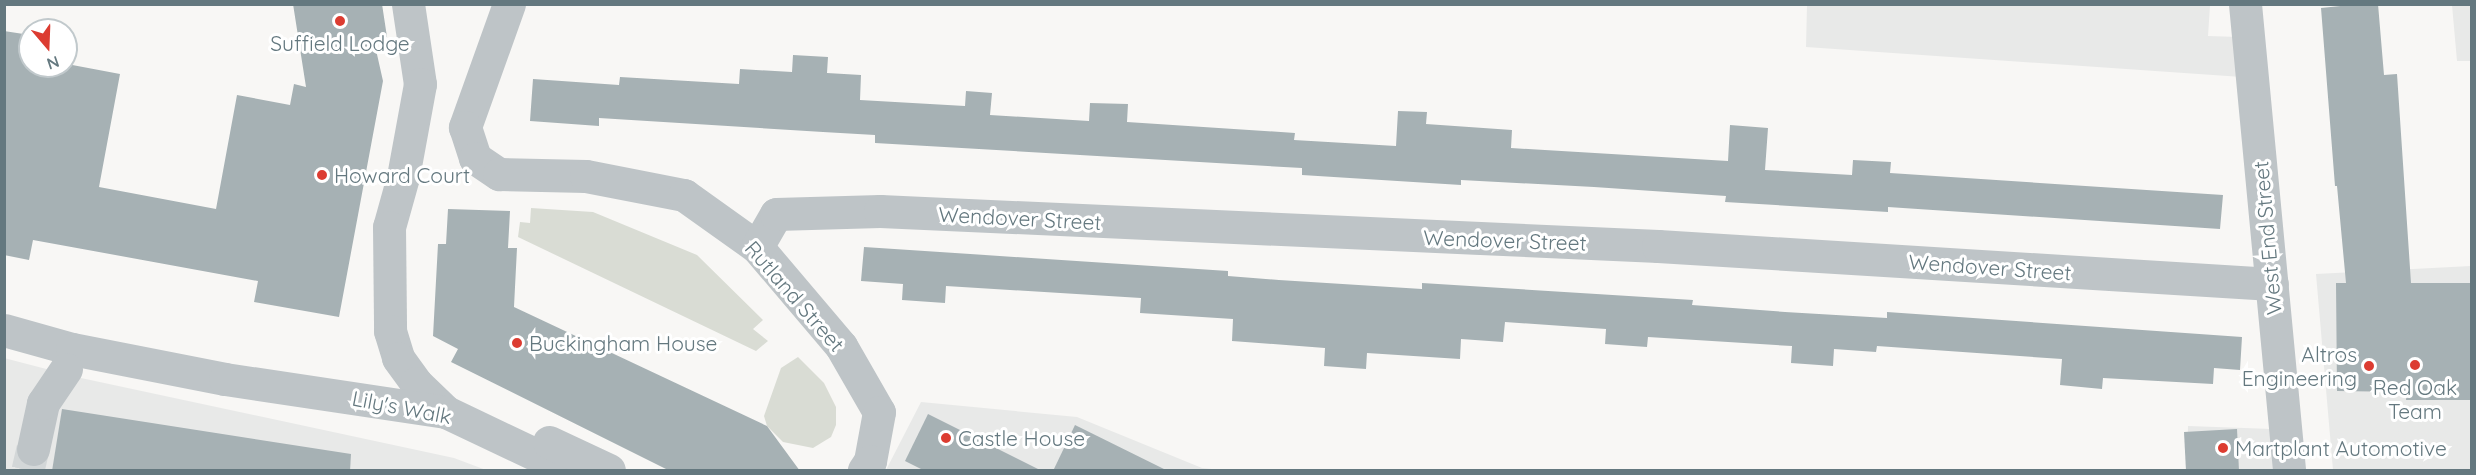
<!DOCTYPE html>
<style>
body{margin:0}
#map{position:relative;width:2476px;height:475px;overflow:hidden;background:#f8f7f5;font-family:Quicksand,sans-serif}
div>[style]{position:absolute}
.built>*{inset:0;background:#e8e9e8}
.green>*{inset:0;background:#d9dcd4}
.building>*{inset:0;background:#a6b1b4}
.minor-tunnel>*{height:33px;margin-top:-16.5px;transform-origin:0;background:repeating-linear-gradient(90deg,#d3d7d8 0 33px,transparent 0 49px)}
.minor>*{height:33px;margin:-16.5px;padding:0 16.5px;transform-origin:16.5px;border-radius:16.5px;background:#bec4c7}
.dots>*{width:16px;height:16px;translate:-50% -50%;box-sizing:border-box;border:3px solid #fff;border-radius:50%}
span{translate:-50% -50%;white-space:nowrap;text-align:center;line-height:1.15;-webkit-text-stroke:6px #fff;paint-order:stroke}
.poi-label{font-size:21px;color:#64787f}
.left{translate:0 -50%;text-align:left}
.right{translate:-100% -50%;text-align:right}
.street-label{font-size:21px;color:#64787f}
.frame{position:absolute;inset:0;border:6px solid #64787f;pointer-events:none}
.north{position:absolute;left:18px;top:18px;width:60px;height:60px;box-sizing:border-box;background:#fff;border:2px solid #c1c9cc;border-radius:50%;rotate:161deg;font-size:16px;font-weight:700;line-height:24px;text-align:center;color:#64787f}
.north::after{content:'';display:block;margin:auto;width:21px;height:27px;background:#dc3c31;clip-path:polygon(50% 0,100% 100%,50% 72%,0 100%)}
</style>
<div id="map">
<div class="built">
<div style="clip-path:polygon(2182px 4px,2210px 6px,2208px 36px,2239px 37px,2242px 77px,1806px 47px,1807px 5px)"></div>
<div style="clip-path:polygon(2452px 5px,2471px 5px,2471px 61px,2457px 61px)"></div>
<div style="clip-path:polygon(2471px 266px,2471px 470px,2333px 470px,2316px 274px)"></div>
<div style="clip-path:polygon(4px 358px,81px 378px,454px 458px,486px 470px,5px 470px)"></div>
<div style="clip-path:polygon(921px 402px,1077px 417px,1202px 468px,1221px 470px,886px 470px)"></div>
<div style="clip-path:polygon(2188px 426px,2272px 429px,2275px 470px,2187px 470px)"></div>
</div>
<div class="green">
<div style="clip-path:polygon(531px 208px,593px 212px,697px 255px,763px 320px,753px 329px,768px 341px,756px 351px,518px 237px,520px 222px,530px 223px)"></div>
<div style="clip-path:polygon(798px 357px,824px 383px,836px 407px,836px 425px,831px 437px,813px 448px,783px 442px,767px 426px,764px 416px,781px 368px)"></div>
</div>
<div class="building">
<div style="clip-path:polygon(293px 4px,382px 4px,387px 37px,374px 41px,383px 81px,339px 317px,254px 302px,258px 281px,33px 240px,29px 260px,4px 255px,4px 31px,30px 35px,30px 66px,66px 66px,66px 42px,71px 43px,67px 64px,120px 74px,99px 187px,216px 209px,237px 95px,290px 105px,294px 84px,306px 87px)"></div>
<div style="clip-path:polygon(2360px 4px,2378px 4px,2384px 75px,2397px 74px,2411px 283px,2472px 283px,2472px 400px,2406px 400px,2407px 392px,2337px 391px,2336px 283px,2346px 283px,2337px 186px,2335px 186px,2321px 8px)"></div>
<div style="clip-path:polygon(793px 55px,828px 57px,827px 73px,861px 75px,860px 100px,965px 106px,966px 91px,992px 93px,990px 115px,1089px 121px,1090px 103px,1128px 104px,1127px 122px,1295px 133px,1294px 140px,1396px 146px,1398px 111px,1427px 112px,1426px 124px,1512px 130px,1511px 148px,1728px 161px,1730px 125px,1768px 128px,1765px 170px,1852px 175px,1853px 160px,1891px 162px,1890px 173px,2223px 195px,2220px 229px,1888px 207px,1888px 212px,1725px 202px,1726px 196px,1594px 187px,1461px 180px,1461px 185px,1302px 175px,1302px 168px,875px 143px,875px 135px,823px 132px,599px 118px,599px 126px,530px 121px,533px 79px,619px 85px,620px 77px,739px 84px,740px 69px,792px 72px)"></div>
<div style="clip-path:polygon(448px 209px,510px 211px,508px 248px,517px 248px,514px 307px,767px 426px,800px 471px,670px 471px,451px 362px,458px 349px,433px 336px,438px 244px,446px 244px)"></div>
<div style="clip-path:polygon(864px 247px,1228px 271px,1228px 276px,1279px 280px,1422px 289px,1422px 283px,1693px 300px,1692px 305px,1785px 312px,1887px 318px,1887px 312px,2242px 337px,2240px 370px,2214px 368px,2213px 384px,2103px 378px,2102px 389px,2060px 385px,2062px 359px,1877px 346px,1876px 352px,1834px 349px,1833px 366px,1791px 363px,1792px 346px,1648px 337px,1647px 347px,1605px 344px,1606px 329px,1505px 322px,1503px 342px,1461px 339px,1460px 359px,1367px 353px,1366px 369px,1324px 366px,1325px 348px,1232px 341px,1233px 319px,1140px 313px,1141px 298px,946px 286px,945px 303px,902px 300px,903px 284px,861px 281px)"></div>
<div style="clip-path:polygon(62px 409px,351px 454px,350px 471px,52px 471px)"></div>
<div style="clip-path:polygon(928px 414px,1042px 471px,925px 471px,905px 461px)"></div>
<div style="clip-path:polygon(1075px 425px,1168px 471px,1053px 471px)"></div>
<div style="clip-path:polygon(2237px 429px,2239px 471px,2186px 471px,2184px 432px)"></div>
</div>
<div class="minor-tunnel">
<div style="left:28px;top:470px;width:22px;rotate:-77deg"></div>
</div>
<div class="minor">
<div style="left:408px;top:4px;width:81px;rotate:81.5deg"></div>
<div style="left:420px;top:84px;width:95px;rotate:100.4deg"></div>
<div style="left:403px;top:177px;width:52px;rotate:105.6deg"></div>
<div style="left:389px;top:227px;width:104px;rotate:89.4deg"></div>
<div style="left:390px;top:331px;width:28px;rotate:73deg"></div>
<div style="left:398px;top:358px;width:31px;rotate:54deg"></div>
<div style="left:416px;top:383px;width:42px;rotate:44deg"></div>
<div style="left:509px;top:4px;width:131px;rotate:109.7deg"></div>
<div style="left:465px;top:127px;width:33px;rotate:72deg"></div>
<div style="left:475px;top:158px;width:29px;rotate:34deg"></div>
<div style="left:499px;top:174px;width:87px;rotate:1.3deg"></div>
<div style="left:586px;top:176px;width:100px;rotate:11deg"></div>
<div style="left:684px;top:195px;width:90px;rotate:35.5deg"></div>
<div style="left:757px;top:247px;width:130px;rotate:49.7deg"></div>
<div style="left:841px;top:346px;width:76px;rotate:60.1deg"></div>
<div style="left:879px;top:412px;width:50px;rotate:100.4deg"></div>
<div style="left:870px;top:461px;width:11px;rotate:124deg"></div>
<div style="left:2245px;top:4px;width:468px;rotate:84.6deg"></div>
<div style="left:757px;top:247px;width:38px;rotate:-60deg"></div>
<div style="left:776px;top:214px;width:104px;rotate:-1.7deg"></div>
<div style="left:880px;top:211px;width:779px;rotate:2.58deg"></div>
<div style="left:1658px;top:246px;width:615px;rotate:3.54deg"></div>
<div style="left:4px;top:330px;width:71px;rotate:15.6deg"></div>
<div style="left:72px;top:349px;width:156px;rotate:11.1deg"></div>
<div style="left:225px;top:379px;width:223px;rotate:8.5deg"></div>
<div style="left:446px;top:412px;width:135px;rotate:25.4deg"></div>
<div style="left:549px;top:442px;width:66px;rotate:25deg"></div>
<div style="left:33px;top:449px;width:47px;rotate:-77.7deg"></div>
<div style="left:43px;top:403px;width:41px;rotate:-55.9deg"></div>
</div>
<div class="dots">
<div style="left:340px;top:21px;background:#dc3c31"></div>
<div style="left:322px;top:175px;background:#dc3c31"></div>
<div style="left:517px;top:343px;background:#dc3c31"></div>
<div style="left:2415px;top:365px;background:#dc3c31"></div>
<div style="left:2369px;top:366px;background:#dc3c31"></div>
<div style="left:946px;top:438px;background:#dc3c31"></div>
<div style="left:2223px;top:448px;background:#dc3c31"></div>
</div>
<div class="poi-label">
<span style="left:340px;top:43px">Suffield Lodge</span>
<span class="left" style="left:334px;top:175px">Howard Court</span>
<span class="left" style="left:529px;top:343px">Buckingham House</span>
<span class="right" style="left:2357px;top:366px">Altros<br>Engineering</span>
<span style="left:2415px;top:399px">Red Oak<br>Team</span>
<span class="left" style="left:958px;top:438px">Castle House</span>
<span class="left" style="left:2235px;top:448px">Martplant Automotive</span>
</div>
<div class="street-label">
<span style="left:1020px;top:218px;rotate:3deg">Wendover Street</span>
<span style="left:2267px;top:238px;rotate:-95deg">West End Street</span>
<span style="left:1505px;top:240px;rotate:2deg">Wendover Street</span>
<span style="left:1990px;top:267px;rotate:4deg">Wendover Street</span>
<span style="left:795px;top:296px;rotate:49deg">Rutland Street</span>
<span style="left:402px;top:407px;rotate:11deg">Lily's Walk</span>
</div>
<div class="frame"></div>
<div class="north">N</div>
</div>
